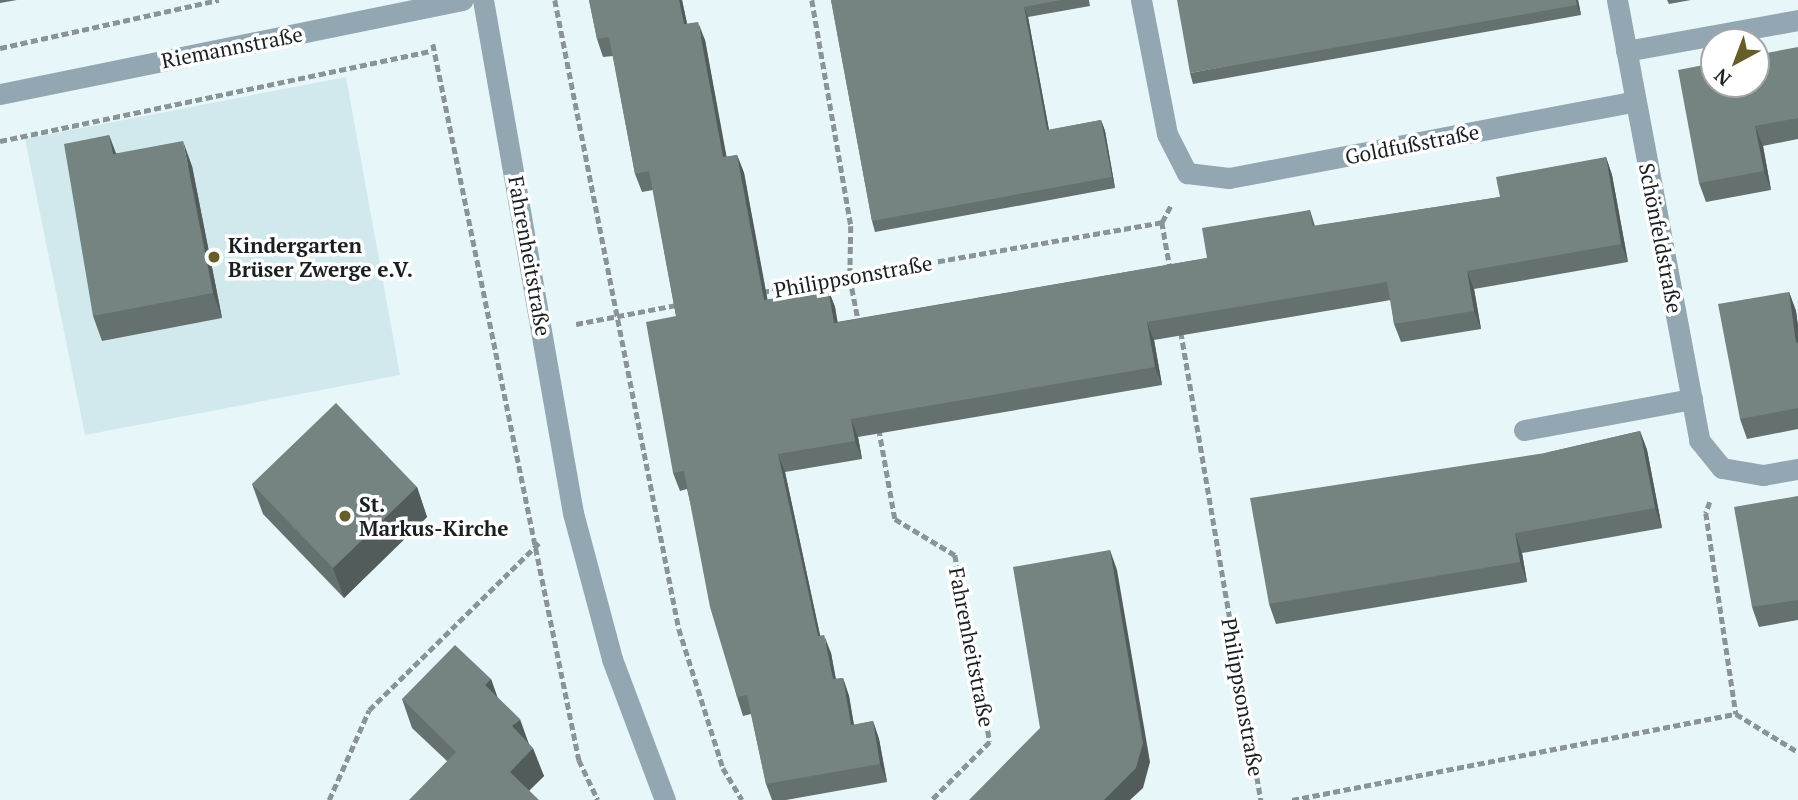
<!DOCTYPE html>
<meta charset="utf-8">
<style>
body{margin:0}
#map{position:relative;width:1798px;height:800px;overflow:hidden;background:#e7f6f9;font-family:"PT Serif",serif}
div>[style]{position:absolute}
.built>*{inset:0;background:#d1e9ed}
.path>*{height:4.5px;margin-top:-2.25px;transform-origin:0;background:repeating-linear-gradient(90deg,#8a9497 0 7px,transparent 0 10.5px)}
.minor>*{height:21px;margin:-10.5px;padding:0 10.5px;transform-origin:10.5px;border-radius:10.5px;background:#93a7b3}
.wall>*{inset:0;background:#65716f}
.shaded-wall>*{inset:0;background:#525c5a}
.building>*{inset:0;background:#758381}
.dots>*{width:19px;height:19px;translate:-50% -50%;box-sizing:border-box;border:4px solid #fff;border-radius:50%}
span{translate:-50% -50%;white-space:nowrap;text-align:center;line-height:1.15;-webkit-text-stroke:7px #fff;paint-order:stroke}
.street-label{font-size:21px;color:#1a1f21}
.poi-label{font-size:21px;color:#1a1f21;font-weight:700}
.left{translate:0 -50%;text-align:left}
.north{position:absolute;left:1700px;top:28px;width:70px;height:70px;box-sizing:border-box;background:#fff;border:2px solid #a3a5a6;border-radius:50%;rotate:221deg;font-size:19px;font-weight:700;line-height:28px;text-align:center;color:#1a1f21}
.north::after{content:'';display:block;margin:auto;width:24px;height:32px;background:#665d29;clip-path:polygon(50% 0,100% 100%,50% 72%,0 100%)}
</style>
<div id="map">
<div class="built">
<div style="clip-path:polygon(346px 77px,400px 375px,85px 435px,25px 139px)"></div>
</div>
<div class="path">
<div style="left:555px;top:0;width:641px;rotate:78.85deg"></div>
<div style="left:679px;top:629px;width:146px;rotate:72.4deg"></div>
<div style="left:723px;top:768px;width:37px;rotate:59deg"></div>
<div style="left:812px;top:0;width:229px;rotate:80.2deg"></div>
<div style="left:851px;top:226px;width:52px;rotate:91.1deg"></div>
<div style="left:850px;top:278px;width:47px;rotate:78.9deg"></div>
<div style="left:433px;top:44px;width:731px;rotate:78.47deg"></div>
<div style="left:579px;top:760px;width:44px;rotate:64.6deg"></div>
<div style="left:0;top:48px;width:224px;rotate:-12.4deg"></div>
<div style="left:0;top:141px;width:441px;rotate:-11.8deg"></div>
<div style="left:1162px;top:222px;width:47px;rotate:80.1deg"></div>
<div style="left:762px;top:292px;width:406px;rotate:-9.9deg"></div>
<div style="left:1162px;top:222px;width:19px;rotate:-62deg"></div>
<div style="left:576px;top:324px;width:103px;rotate:-10.7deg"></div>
<div style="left:1181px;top:332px;width:475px;rotate:80.3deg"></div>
<div style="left:879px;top:429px;width:91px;rotate:79.9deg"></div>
<div style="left:895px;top:519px;width:70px;rotate:31deg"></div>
<div style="left:955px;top:555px;width:190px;rotate:79.4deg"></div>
<div style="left:990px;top:742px;width:82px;rotate:135deg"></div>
<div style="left:1710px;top:502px;width:12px;rotate:110deg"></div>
<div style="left:1706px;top:513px;width:203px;rotate:81.5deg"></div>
<div style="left:329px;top:800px;width:98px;rotate:-66deg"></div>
<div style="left:369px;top:710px;width:241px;rotate:-44.5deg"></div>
<div style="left:1292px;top:800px;width:452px;rotate:-11deg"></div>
<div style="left:1736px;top:714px;width:73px;rotate:31.5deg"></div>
</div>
<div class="minor">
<div style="left:483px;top:0;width:521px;rotate:80.05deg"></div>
<div style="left:573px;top:513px;width:151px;rotate:75deg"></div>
<div style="left:612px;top:659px;width:151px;rotate:69.4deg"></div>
<div style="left:1141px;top:0;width:136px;rotate:79deg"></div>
<div style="left:1167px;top:134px;width:44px;rotate:62.9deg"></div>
<div style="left:1187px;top:173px;width:42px;rotate:6.8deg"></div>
<div style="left:1229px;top:178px;width:413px;rotate:-10.7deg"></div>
<div style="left:1617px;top:0;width:448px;rotate:79.4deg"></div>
<div style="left:1699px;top:440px;width:36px;rotate:51deg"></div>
<div style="left:1722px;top:468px;width:42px;rotate:9.7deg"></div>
<div style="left:1763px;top:475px;width:36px;rotate:-10deg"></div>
<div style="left:1626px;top:51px;width:175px;rotate:-10.2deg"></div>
<div style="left:0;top:94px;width:472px;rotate:-11.5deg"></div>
<div style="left:1524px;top:430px;width:171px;rotate:-10.5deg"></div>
</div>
<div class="wall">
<div style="clip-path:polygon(0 0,17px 0,0 3px)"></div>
<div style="clip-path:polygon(589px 0,682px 0,687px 24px,705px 40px,726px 157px,737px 155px,744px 173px,767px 300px,828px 289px,835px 307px,837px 322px,1207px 258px,1310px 210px,1315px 226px,1500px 197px,1606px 157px,1612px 175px,1628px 262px,1474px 289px,1481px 329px,1401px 342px,1394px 324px,1391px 300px,1154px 340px,1162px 385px,858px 437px,862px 459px,785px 472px,820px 635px,831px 653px,836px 679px,843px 678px,849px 696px,854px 725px,873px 721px,879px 739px,887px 782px,786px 800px,772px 800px,766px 784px,751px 714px,743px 716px,737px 697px,687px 489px,680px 491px,673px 473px,676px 316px,653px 190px,642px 192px,635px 174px,613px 56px,603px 57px,597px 39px)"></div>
<div style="clip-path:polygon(831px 0,1089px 0,1090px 6px,1028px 17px,1049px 130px,1101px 120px,1105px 131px,1115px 188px,875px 232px,872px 221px)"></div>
<div style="clip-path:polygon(1578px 0,1581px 15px,1193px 84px,1190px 73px)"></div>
<div style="clip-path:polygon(1667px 0,1691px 0,1669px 4px)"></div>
<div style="clip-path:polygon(1798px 47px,1798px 139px,1763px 146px,1771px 190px,1706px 202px,1699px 183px)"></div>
<div style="clip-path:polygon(109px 135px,116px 153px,192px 166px,222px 318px,102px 341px,93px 316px)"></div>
<div style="clip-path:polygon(1789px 292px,1796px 311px,1798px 326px,1798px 429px,1747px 439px,1740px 419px)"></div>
<div style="clip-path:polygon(1640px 431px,1647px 450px,1662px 528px,1522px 553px,1527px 582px,1276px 624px,1269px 604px,1545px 453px)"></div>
<div style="clip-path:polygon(252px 484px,417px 487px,427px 517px,344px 598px,263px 514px)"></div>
<div style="clip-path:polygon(1798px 496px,1798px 620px,1759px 627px,1752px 607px)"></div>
<div style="clip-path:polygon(491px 679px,497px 697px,528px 742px,544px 776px,529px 790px,447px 761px,412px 728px,402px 699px)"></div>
</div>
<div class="shaded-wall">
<div style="clip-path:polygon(679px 0,682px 0,691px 42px,684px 24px)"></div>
<div style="clip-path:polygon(1576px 0,1578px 0,1581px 15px,1577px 5px)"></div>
<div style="clip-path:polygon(1024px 7px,1028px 17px,1051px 141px,1047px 130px)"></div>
<div style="clip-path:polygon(698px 22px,705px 40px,730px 175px,723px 157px)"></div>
<div style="clip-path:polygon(1101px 120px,1105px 131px,1115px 188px,1112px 177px)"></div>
<div style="clip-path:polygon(1755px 126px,1763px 146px,1771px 190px,1764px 171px)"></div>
<div style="clip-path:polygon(109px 135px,118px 160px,113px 154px)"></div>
<div style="clip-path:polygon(183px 141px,192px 166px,222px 318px,213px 293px)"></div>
<div style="clip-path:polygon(737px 155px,744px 173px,771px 318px,764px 300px)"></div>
<div style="clip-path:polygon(1606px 157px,1612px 175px,1628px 262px,1621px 244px)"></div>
<div style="clip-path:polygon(1467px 271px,1474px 289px,1481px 329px,1474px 311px)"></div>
<div style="clip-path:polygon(828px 289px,835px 307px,841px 341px,834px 323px)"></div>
<div style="clip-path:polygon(1789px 292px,1796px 311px,1798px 326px,1798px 347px,1796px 343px)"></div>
<div style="clip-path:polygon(1147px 322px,1154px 340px,1162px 385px,1155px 367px)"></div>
<div style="clip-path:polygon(851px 419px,858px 437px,862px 459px,855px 441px)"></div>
<div style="clip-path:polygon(1640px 431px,1647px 450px,1662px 528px,1655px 508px)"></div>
<div style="clip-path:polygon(778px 454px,785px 472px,824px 654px,818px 636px)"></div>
<div style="clip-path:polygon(417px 487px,427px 517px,344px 598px,333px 568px)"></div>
<div style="clip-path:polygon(1515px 533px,1522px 553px,1527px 582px,1520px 562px)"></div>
<div style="clip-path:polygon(1110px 550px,1117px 570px,1150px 762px,1143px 788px,1130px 800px,1104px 800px)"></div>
<div style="clip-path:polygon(824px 635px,831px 653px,839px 698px,833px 679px)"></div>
<div style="clip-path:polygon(843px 678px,849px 696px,857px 744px,851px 725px)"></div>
<div style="clip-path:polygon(491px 679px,501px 707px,485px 685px)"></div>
<div style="clip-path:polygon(520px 719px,530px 747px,512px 726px)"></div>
<div style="clip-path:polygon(873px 721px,879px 739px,887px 782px,880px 764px)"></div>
<div style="clip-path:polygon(533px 748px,544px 776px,520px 800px,510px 772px)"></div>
</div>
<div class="building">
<div style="clip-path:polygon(589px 0,679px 0,684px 24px,698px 22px,723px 157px,737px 155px,764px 300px,828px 289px,834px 323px,1207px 258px,1202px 228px,1310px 210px,1312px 226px,1500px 197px,1496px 177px,1606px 157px,1621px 244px,1467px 271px,1474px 311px,1394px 324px,1387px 282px,1147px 322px,1155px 367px,851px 419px,855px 441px,778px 454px,818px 636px,824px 635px,833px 679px,843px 678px,851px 725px,873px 721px,880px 764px,766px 784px,747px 695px,737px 697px,710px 607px,684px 471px,673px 473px,646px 322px,676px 316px,649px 171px,635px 174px,609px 37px,597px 39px)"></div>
<div style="clip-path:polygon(831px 0,1061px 0,1024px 7px,1047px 130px,1101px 120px,1112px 177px,872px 221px)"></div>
<div style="clip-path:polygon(1177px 0,1576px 0,1577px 5px,1190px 73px)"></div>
<div style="clip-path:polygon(1798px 47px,1798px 118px,1755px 126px,1764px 171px,1699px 183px,1678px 70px,1714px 63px,1714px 84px,1756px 84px,1756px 55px)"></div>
<div style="clip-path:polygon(109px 135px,113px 154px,183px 141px,213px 293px,93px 316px,64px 144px)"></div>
<div style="clip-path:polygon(1789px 292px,1796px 343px,1798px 342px,1798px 408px,1740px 419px,1718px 304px)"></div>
<div style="clip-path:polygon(336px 403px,417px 487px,333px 568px,252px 484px)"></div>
<div style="clip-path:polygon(1640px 431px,1655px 508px,1515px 533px,1520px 562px,1269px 604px,1250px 498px,1545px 453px)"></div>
<div style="clip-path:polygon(1798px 496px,1798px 600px,1752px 607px,1734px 507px)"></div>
<div style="clip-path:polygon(1110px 550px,1143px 743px,1136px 768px,1104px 800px,969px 800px,1040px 728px,1013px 567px)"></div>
<div style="clip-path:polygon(455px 645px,491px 679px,485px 685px,520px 719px,512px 726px,533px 748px,510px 772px,539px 800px,409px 800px,456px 752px,402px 699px)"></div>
</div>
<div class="dots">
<div style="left:214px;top:257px;background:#665d29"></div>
<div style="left:345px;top:516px;background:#665d29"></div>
</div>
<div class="street-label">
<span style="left:232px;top:47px;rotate:-11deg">Riemannstraße</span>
<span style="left:1412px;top:144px;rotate:-11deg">Goldfußstraße</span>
<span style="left:1661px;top:238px;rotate:79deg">Schönfeldstraße</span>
<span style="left:530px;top:256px;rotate:80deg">Fahrenheitstraße</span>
<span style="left:853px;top:276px;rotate:-10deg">Philippsonstraße</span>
<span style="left:972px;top:647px;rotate:79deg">Fahrenheitstraße</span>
<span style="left:1243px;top:697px;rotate:80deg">Philippsonstraße</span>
</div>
<div class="poi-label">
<span class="left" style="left:228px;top:257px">Kindergarten<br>Brüser Zwerge e.V.</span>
<span class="left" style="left:359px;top:516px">St.<br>Markus-Kirche</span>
</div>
<div class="north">N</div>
</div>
